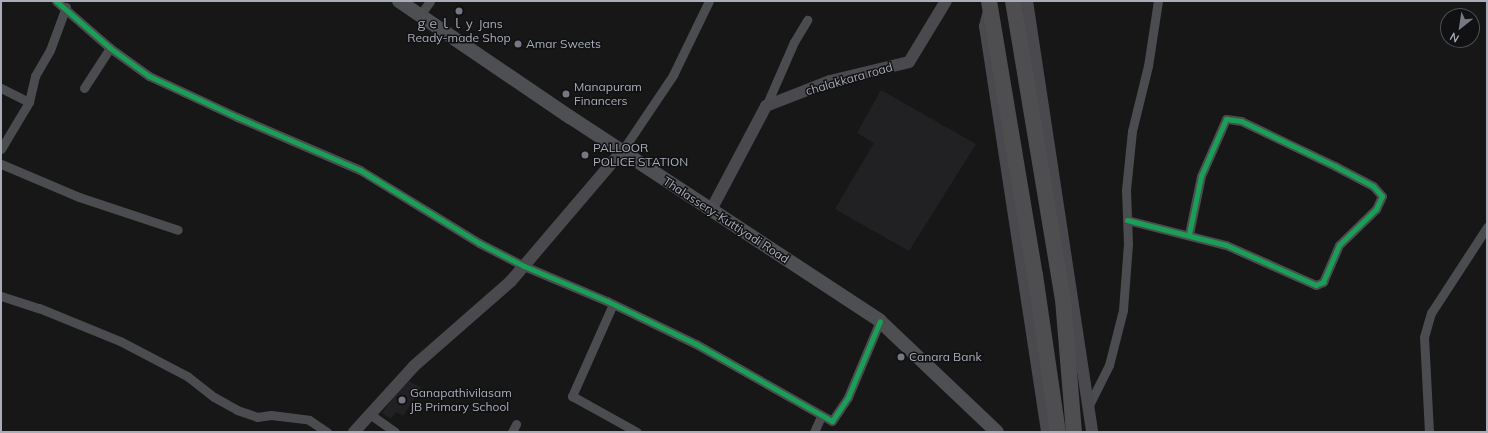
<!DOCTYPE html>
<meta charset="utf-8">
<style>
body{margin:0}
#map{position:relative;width:1488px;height:433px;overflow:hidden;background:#171717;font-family:Mulish,"Noto Sans SC",sans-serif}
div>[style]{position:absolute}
.built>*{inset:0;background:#212123}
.street>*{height:9px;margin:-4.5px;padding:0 4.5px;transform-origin:4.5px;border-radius:4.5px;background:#4b4c50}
.secondary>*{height:12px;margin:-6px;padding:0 6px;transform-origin:6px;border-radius:6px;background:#4a4a4e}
.primary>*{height:14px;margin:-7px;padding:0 7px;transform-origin:7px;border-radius:7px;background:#4d4f52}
.highway>*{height:16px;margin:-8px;padding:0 8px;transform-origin:8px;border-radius:8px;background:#4e4e51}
.cycleway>*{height:5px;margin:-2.5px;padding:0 2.5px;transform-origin:2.5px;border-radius:2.5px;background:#1a9f57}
.dots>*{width:11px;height:11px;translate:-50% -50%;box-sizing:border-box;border:2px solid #111113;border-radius:50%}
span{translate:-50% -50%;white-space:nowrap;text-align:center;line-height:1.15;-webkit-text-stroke:3px #111113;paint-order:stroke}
.poi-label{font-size:12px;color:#a8adb8}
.left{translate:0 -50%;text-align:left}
.street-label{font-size:12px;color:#a8adb8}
.frame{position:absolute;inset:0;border:2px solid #a8adb8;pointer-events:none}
.north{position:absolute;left:1440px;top:8px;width:40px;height:40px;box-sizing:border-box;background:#111113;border:1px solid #4d4f55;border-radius:50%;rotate:210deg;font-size:11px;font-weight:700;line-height:16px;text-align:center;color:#a8adb8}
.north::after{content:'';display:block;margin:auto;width:14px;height:18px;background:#757880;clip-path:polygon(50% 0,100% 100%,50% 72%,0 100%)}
</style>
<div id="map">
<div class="built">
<div style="clip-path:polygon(881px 90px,976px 144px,909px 251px,835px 209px,874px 143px,857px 133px)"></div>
<div style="clip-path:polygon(406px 379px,421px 388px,403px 416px,396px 412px,391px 419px,382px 413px)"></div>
</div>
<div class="street">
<div style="left:56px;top:1px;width:72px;rotate:41deg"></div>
<div style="left:110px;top:48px;width:48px;rotate:35.7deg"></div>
<div style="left:149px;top:76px;width:97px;rotate:25deg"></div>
<div style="left:237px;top:117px;width:134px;rotate:23.3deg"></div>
<div style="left:360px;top:170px;width:140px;rotate:31.5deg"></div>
<div style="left:479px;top:243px;width:51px;rotate:27.1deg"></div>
<div style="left:524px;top:266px;width:90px;rotate:22.9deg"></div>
<div style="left:607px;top:301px;width:99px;rotate:25.8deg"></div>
<div style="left:696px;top:344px;width:156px;rotate:29.5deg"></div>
<div style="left:832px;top:421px;width:29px;rotate:-56deg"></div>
<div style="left:848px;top:397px;width:82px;rotate:-67.2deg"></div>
<div style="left:420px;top:15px;width:17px;rotate:-54deg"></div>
<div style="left:1px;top:88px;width:31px;rotate:27deg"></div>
<div style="left:84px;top:88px;width:48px;rotate:-57deg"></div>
<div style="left:766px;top:106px;width:70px;rotate:-66.4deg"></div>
<div style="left:794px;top:42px;width:26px;rotate:-59deg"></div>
<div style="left:1px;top:149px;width:55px;rotate:-59.2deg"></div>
<div style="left:29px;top:102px;width:27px;rotate:-77deg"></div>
<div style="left:35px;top:76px;width:30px;rotate:-60deg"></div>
<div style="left:50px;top:50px;width:46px;rotate:-69.6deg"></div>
<div style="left:622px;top:151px;width:92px;rotate:-56.1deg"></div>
<div style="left:673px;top:75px;width:82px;rotate:-64.1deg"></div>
<div style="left:1px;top:164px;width:85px;rotate:22.9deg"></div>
<div style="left:79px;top:197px;width:104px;rotate:18.4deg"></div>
<div style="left:1127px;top:220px;width:102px;rotate:14.2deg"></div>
<div style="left:1226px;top:245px;width:98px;rotate:24deg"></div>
<div style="left:1316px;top:285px;width:8px;rotate:-23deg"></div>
<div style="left:1323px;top:282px;width:40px;rotate:-66.6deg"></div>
<div style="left:1339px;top:245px;width:52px;rotate:-44.2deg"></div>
<div style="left:1376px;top:209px;width:14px;rotate:-65deg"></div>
<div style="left:1382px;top:196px;width:13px;rotate:-132deg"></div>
<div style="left:1373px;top:186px;width:43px;rotate:-152.2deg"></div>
<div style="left:1335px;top:166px;width:104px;rotate:-154.4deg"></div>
<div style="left:1241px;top:121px;width:15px;rotate:-172deg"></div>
<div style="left:1226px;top:119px;width:62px;rotate:113.7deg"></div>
<div style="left:1201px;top:176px;width:59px;rotate:101.7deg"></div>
<div style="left:1px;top:296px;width:40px;rotate:18deg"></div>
<div style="left:39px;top:308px;width:87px;rotate:22.2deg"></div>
<div style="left:120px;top:341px;width:76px;rotate:27.6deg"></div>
<div style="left:187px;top:376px;width:34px;rotate:38deg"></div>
<div style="left:214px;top:397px;width:26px;rotate:29deg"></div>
<div style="left:237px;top:410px;width:21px;rotate:19deg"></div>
<div style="left:257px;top:417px;width:14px;rotate:-8deg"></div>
<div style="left:271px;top:415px;width:38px;rotate:7deg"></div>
<div style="left:309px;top:420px;width:22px;rotate:34deg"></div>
<div style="left:613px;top:304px;width:101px;rotate:114deg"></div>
<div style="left:572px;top:396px;width:74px;rotate:29deg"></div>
<div style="left:1088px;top:407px;width:47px;rotate:-63.4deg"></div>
<div style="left:1109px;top:365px;width:57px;rotate:-75.7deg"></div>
<div style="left:1123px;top:310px;width:66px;rotate:-85.7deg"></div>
<div style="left:1128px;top:244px;width:54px;rotate:-92.1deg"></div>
<div style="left:1126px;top:190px;width:59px;rotate:-84.2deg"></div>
<div style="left:1132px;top:131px;width:67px;rotate:-76.2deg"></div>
<div style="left:1148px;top:66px;width:66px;rotate:-81.3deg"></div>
<div style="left:371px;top:415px;width:29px;rotate:35deg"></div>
<div style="left:512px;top:432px;width:9px;rotate:-63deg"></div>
<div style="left:814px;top:432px;width:17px;rotate:-66deg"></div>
<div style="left:1429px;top:432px;width:95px;rotate:-93deg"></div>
<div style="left:1424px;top:337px;width:25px;rotate:-74deg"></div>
<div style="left:1431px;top:313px;width:103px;rotate:-56.9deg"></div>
</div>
<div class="secondary">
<div style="left:1027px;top:1px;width:436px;rotate:81.4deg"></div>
<div style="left:989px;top:11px;width:16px;rotate:105deg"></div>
<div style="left:985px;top:26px;width:411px;rotate:81.3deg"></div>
<div style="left:711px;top:210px;width:118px;rotate:-62.1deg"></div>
<div style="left:766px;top:106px;width:69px;rotate:-21.3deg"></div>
<div style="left:830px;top:81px;width:81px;rotate:-13.5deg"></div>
<div style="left:909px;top:62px;width:71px;rotate:-58.8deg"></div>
<div style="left:354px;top:432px;width:89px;rotate:-47.7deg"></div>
<div style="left:414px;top:366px;width:129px;rotate:-41.2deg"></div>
<div style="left:511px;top:281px;width:171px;rotate:-49.5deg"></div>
</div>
<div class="primary">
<div style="left:399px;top:1px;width:207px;rotate:34.2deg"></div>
<div style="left:570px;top:117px;width:371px;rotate:33.3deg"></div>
<div style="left:880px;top:321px;width:161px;rotate:43.5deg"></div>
</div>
<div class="highway">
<div style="left:989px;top:1px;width:278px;rotate:80.5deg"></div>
<div style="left:1035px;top:275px;width:159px;rotate:81.7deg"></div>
<div style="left:1013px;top:1px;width:302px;rotate:80.5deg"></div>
<div style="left:1063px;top:299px;width:133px;rotate:85.3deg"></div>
</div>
<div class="cycleway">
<div style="left:56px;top:1px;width:72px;rotate:41deg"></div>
<div style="left:110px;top:48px;width:48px;rotate:35.7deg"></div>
<div style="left:149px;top:76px;width:97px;rotate:25deg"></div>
<div style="left:237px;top:117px;width:134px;rotate:23.3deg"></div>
<div style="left:360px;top:170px;width:140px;rotate:31.5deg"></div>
<div style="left:479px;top:243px;width:51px;rotate:27.1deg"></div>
<div style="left:524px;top:266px;width:90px;rotate:22.9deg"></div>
<div style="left:607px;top:301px;width:99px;rotate:25.8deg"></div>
<div style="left:696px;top:344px;width:156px;rotate:29.5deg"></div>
<div style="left:832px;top:421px;width:29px;rotate:-56deg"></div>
<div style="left:848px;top:397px;width:82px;rotate:-67.2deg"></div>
<div style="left:1127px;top:220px;width:102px;rotate:14.2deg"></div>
<div style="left:1226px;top:245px;width:98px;rotate:24deg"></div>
<div style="left:1316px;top:285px;width:8px;rotate:-23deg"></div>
<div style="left:1323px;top:282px;width:40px;rotate:-66.6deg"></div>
<div style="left:1339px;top:245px;width:52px;rotate:-44.2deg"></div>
<div style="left:1376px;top:209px;width:14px;rotate:-65deg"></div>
<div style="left:1382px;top:196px;width:13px;rotate:-132deg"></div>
<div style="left:1373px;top:186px;width:43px;rotate:-152.2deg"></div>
<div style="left:1335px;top:166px;width:104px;rotate:-154.4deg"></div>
<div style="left:1241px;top:121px;width:15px;rotate:-172deg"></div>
<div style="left:1226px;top:119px;width:62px;rotate:113.7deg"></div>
<div style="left:1201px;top:176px;width:59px;rotate:101.7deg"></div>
</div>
<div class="dots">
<div style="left:459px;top:11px;background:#757880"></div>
<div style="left:518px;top:44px;background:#757880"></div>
<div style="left:566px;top:94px;background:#757880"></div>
<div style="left:585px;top:155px;background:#757880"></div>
<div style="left:901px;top:357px;background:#757880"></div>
<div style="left:402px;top:400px;background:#757880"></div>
</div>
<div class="poi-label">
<span style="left:459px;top:31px">ｇｅｌｌｙ Jans<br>Ready-made Shop</span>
<span class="left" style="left:526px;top:44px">Amar Sweets</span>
<span class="left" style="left:574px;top:94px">Manapuram<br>Financers</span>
<span class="left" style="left:593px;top:155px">PALLOOR<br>POLICE STATION</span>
<span class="left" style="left:909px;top:357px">Canara Bank</span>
<span class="left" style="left:410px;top:400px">Ganapathivilasam<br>JB Primary School</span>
</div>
<div class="street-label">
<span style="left:849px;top:79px;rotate:-16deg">chalakkara road</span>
<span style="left:726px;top:220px;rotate:33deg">Thalassery-Kuttiyadi Road</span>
</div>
<div class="frame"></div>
<div class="north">N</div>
</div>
